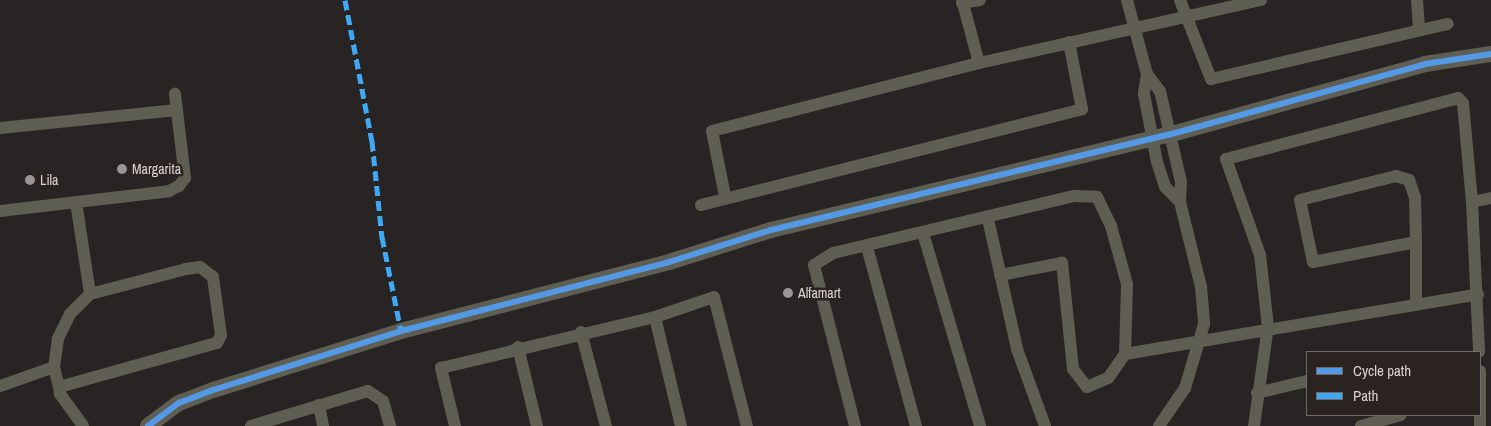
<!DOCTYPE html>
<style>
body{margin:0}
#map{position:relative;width:1491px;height:426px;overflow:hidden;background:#282423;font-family:"Archivo Narrow",sans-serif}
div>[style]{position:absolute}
.minor>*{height:12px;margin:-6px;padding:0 6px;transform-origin:6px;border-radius:6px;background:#5f5e53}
.tertiary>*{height:16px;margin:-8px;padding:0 8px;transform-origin:8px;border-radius:8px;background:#5f5e53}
.quiet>*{height:5px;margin-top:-2.5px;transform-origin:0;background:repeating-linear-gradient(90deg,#3fa9f5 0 10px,transparent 0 15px)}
.cycleway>*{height:6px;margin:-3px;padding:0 3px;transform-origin:3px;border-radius:3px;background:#5399e6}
.dots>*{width:14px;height:14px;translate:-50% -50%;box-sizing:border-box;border:2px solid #2b2320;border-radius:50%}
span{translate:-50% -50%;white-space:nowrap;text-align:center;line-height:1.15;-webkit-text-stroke:5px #2b2320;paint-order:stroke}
.poi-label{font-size:14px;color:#d9d4d2}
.left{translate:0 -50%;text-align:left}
.legend{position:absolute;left:1306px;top:351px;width:175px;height:65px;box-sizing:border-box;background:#2b2320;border:1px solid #716a67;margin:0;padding:6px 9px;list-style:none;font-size:15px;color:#d9d4d2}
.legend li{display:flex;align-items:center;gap:10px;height:25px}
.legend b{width:25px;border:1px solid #716a67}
</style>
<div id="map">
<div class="minor">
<div style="left:962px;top:0;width:65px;rotate:74.9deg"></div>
<div style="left:1127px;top:0;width:77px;rotate:74.9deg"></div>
<div style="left:1147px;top:74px;width:21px;rotate:53deg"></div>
<div style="left:1160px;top:91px;width:93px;rotate:77deg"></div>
<div style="left:1181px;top:182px;width:20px;rotate:93deg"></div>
<div style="left:1180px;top:202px;width:88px;rotate:76.1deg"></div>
<div style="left:1201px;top:287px;width:37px;rotate:85deg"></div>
<div style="left:1204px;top:324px;width:67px;rotate:106.5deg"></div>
<div style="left:1185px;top:388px;width:46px;rotate:124.4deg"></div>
<div style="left:1180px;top:0;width:85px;rotate:68.6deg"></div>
<div style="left:1211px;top:79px;width:243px;rotate:-13.1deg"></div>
<div style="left:1417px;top:0;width:27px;rotate:86deg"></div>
<div style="left:962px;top:3px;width:18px;rotate:-9deg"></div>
<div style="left:1147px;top:74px;width:20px;rotate:99deg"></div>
<div style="left:1144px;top:94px;width:69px;rotate:79.2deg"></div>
<div style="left:1157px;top:162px;width:26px;rotate:72deg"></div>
<div style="left:1165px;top:187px;width:21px;rotate:45deg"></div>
<div style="left:0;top:128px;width:178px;rotate:-5.8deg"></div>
<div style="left:725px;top:196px;width:66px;rotate:-101.3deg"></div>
<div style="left:712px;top:131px;width:276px;rotate:-14.3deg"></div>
<div style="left:979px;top:63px;width:289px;rotate:-12.6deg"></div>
<div style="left:76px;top:202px;width:93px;rotate:81.3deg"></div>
<div style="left:1472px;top:202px;width:19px;rotate:-12deg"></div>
<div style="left:701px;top:205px;width:393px;rotate:-14.1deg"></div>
<div style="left:1082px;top:109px;width:68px;rotate:-101deg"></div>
<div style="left:0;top:211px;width:170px;rotate:-6.7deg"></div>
<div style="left:169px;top:191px;width:11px;rotate:-27deg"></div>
<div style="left:179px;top:186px;width:10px;rotate:-53deg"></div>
<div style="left:185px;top:178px;width:85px;rotate:-96.8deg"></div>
<div style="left:988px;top:219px;width:133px;rotate:77.4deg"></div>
<div style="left:1017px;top:349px;width:82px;rotate:70deg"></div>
<div style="left:923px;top:233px;width:201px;rotate:73.5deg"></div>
<div style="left:1416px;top:242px;width:105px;rotate:169deg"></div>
<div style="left:1313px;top:262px;width:63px;rotate:-101.8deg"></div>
<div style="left:1300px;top:200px;width:99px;rotate:-14deg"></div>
<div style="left:1396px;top:176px;width:14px;rotate:17deg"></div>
<div style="left:1409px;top:180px;width:18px;rotate:71deg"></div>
<div style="left:1415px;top:197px;width:45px;rotate:88.7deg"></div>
<div style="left:1416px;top:242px;width:61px;rotate:90deg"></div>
<div style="left:867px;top:247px;width:186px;rotate:74.7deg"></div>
<div style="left:655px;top:317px;width:112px;rotate:76.6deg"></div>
<div style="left:581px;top:332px;width:97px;rotate:75.1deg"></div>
<div style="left:518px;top:347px;width:81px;rotate:76.5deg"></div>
<div style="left:1125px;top:354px;width:358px;rotate:-9.6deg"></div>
<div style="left:1480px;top:371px;width:55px;rotate:90deg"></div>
<div style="left:0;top:386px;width:57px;rotate:-19.4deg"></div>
<div style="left:59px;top:387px;width:164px;rotate:-15.6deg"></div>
<div style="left:217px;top:343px;width:9px;rotate:-63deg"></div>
<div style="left:221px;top:335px;width:59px;rotate:-97.9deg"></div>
<div style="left:213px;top:277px;width:16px;rotate:-142deg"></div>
<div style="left:200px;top:267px;width:14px;rotate:172deg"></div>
<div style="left:186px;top:269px;width:99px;rotate:165.4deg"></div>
<div style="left:90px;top:294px;width:28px;rotate:135deg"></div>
<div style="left:70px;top:314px;width:28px;rotate:116deg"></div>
<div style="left:58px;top:339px;width:28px;rotate:98deg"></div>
<div style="left:54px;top:367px;width:21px;rotate:76deg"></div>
<div style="left:59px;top:387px;width:7px;rotate:82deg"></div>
<div style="left:60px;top:394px;width:39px;rotate:54deg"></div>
<div style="left:1257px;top:393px;width:51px;rotate:-13.5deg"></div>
<div style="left:319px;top:405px;width:21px;rotate:79deg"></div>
<div style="left:251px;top:426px;width:122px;rotate:-16.7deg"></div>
<div style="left:368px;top:391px;width:18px;rotate:34deg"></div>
<div style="left:383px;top:401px;width:26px;rotate:74deg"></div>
<div style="left:455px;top:426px;width:60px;rotate:-103.6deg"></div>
<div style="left:441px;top:368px;width:220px;rotate:-13.4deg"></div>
<div style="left:655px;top:317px;width:62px;rotate:-18.7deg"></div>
<div style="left:714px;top:297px;width:133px;rotate:75.7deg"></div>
<div style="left:855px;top:426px;width:166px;rotate:-104.3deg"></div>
<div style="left:814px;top:265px;width:22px;rotate:-32deg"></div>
<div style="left:833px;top:253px;width:248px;rotate:-13.3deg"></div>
<div style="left:1074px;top:196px;width:23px;rotate:2deg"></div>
<div style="left:1097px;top:197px;width:32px;rotate:64deg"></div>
<div style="left:1111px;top:226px;width:60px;rotate:74.6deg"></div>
<div style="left:1127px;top:284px;width:70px;rotate:91.6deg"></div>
<div style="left:1125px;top:354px;width:29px;rotate:125deg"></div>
<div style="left:1108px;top:378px;width:23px;rotate:157deg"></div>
<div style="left:1087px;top:387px;width:23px;rotate:-128deg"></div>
<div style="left:1073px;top:369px;width:107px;rotate:-95.9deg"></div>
<div style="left:1062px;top:263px;width:63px;rotate:169deg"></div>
<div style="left:1254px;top:426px;width:100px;rotate:-82deg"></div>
<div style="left:1268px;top:327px;width:72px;rotate:-96.3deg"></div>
<div style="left:1260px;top:255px;width:102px;rotate:-109.5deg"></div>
<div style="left:1226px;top:159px;width:240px;rotate:-14.7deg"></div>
<div style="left:1458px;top:98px;width:7px;rotate:45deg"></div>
<div style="left:1463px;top:103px;width:99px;rotate:84.8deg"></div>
<div style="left:1472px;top:202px;width:150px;rotate:87.3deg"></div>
<div style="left:1361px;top:426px;width:41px;rotate:-15.4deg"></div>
</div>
<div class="tertiary">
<div style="left:148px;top:426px;width:39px;rotate:-37deg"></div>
<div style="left:179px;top:403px;width:36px;rotate:-21deg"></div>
<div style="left:213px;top:390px;width:197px;rotate:-17.4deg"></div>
<div style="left:401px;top:331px;width:277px;rotate:-14.4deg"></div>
<div style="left:669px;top:262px;width:107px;rotate:-17.4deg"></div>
<div style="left:771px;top:230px;width:408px;rotate:-13.5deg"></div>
<div style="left:1168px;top:135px;width:267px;rotate:-15.4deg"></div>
<div style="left:1425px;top:64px;width:67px;rotate:-8.6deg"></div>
</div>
<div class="quiet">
<div style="left:345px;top:0;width:144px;rotate:79.2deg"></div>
<div style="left:372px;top:141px;width:97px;rotate:84.1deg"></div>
<div style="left:382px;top:237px;width:96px;rotate:78.6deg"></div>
</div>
<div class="cycleway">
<div style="left:148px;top:426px;width:39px;rotate:-37deg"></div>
<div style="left:179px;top:403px;width:36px;rotate:-21deg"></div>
<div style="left:213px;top:390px;width:197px;rotate:-17.4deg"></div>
<div style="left:401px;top:331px;width:277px;rotate:-14.4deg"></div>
<div style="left:669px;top:262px;width:107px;rotate:-17.4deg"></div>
<div style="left:771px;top:230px;width:408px;rotate:-13.5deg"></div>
<div style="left:1168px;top:135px;width:267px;rotate:-15.4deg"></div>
<div style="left:1425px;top:64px;width:67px;rotate:-8.6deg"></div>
</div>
<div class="dots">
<div style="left:122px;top:169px;background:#9b9695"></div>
<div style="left:30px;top:180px;background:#9b9695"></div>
<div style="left:788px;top:293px;background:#9b9695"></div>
</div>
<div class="poi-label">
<span class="left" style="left:132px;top:169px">Margarita</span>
<span class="left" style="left:40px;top:180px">Lila</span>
<span class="left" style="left:798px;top:293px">Alfamart</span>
</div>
<ul class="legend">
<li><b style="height:6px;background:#5399e6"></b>Cycle path</li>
<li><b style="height:6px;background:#3fa9f5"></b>Path</li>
</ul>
</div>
